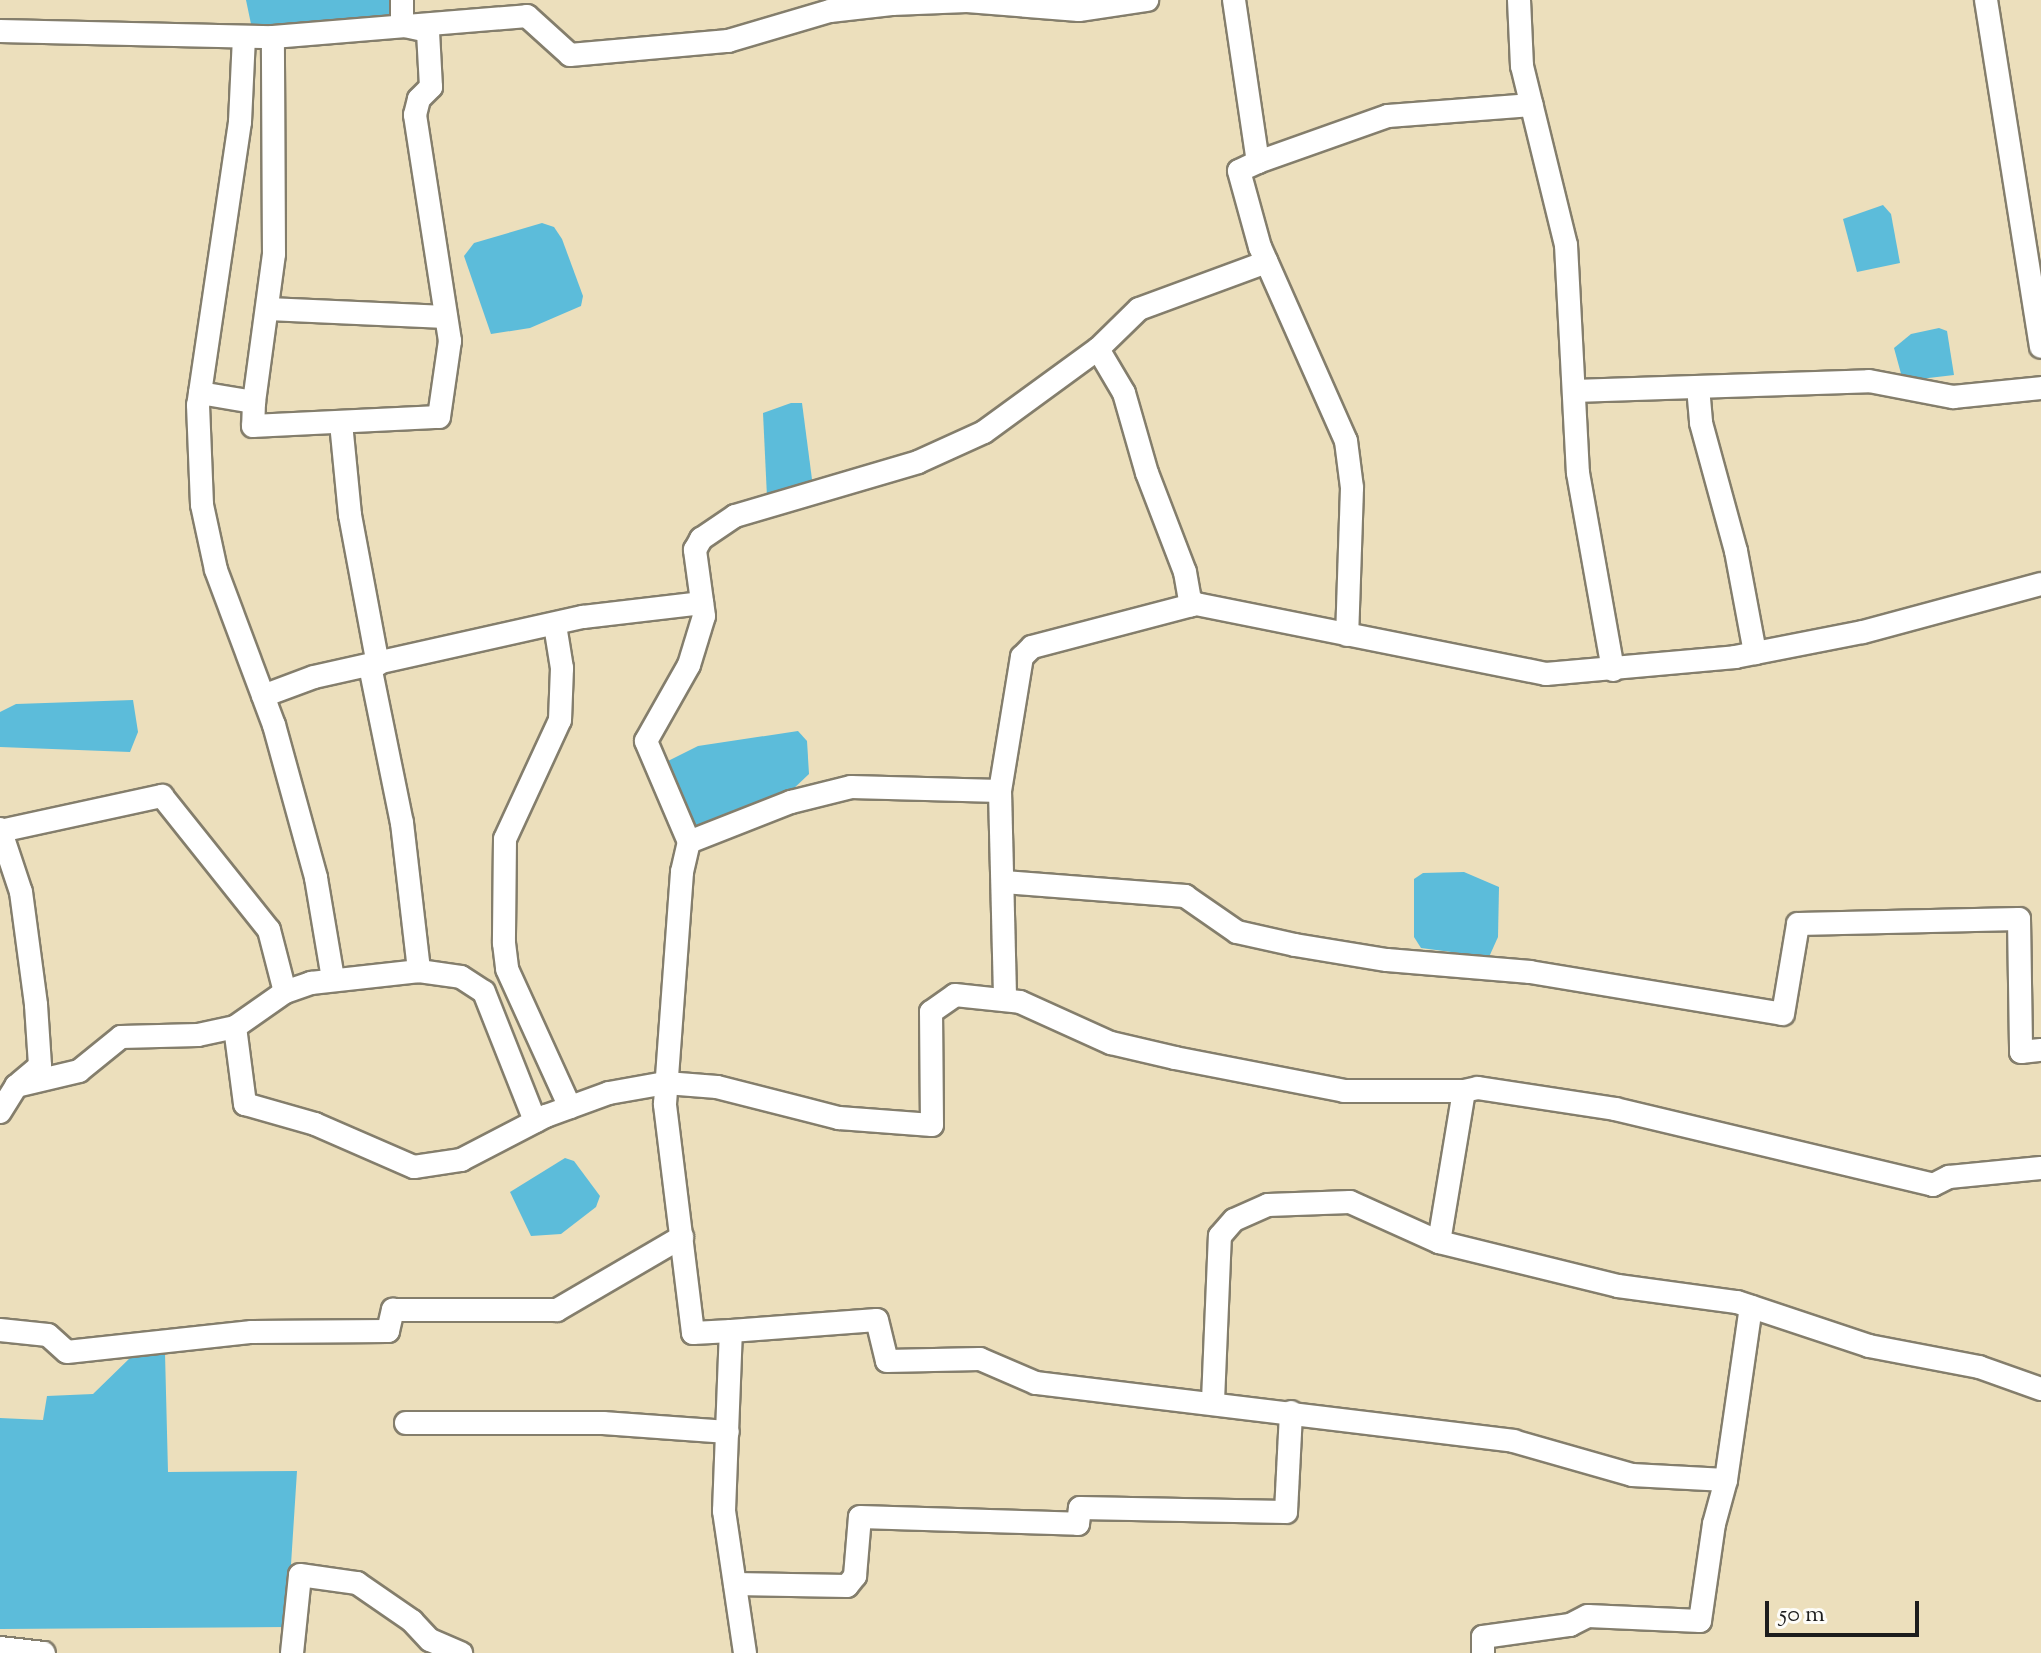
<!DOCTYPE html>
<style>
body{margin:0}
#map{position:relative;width:2041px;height:1653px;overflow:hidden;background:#ecdfbc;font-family:"Sorts Mill Goudy",serif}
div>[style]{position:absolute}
.water>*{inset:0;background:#5cbcda}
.roads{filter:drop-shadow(2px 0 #847e6c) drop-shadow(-2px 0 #847e6c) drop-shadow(0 2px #847e6c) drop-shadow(0 -2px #847e6c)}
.minor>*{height:22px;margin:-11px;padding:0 11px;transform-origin:11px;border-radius:11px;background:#fff}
span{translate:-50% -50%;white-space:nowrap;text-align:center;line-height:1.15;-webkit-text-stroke:7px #fdfcf7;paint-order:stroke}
.scale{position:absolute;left:1765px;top:1601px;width:154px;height:36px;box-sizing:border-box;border:4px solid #1c1c1c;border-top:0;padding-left:10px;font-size:24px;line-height:28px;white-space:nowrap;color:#1c1c1c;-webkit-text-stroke:6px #fdfcf7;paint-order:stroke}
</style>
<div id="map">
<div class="water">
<div style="clip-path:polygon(246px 0,396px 0,392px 16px,261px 26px,251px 24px)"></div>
<div style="clip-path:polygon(1883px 205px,1891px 214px,1900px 263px,1857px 272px,1843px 219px)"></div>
<div style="clip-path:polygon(542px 223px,554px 227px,562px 239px,583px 296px,581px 306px,530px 328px,491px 334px,464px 256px,474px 243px)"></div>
<div style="clip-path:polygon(1939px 328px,1947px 331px,1954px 375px,1903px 381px,1894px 348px,1911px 334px)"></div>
<div style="clip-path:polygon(791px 403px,802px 403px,813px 487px,767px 497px,763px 413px)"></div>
<div style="clip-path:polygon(133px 700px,138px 732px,130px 752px,0 747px,0 712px,16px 704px)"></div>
<div style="clip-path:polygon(798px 731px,807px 741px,809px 774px,790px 792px,694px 830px,666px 767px,668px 761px,698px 746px)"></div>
<div style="clip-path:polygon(1464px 872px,1499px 887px,1498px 937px,1489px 957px,1421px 948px,1414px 937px,1414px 879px,1423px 873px)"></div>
<div style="clip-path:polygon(565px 1158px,574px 1161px,600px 1196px,596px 1207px,561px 1234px,531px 1236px,510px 1192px)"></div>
<div style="clip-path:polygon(165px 1353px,168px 1472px,297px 1471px,287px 1627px,0 1629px,0 1418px,43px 1420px,47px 1396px,93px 1394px,132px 1356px)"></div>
</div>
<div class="roads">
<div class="minor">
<div style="left:1234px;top:0;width:164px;rotate:81.6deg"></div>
<div style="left:1258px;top:162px;width:21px;rotate:155deg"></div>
<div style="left:1239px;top:171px;width:79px;rotate:74.6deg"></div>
<div style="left:1260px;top:247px;width:212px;rotate:66.1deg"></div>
<div style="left:1346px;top:441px;width:47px;rotate:82.7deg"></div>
<div style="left:1352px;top:488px;width:147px;rotate:91.9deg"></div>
<div style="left:1519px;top:0;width:66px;rotate:87.4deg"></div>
<div style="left:1522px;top:66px;width:184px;rotate:76.2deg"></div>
<div style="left:1566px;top:245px;width:228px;rotate:87deg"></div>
<div style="left:1578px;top:473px;width:200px;rotate:79.9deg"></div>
<div style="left:1986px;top:0;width:351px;rotate:81deg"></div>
<div style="left:402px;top:23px;width:23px;rotate:-90deg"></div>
<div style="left:0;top:31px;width:273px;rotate:1.3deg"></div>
<div style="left:273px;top:37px;width:255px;rotate:-4.7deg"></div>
<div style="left:527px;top:16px;width:58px;rotate:42.2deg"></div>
<div style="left:570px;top:55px;width:159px;rotate:-5.1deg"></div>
<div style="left:728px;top:41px;width:106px;rotate:-16.4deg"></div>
<div style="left:830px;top:11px;width:62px;rotate:-6.4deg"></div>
<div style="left:892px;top:4px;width:75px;rotate:-2.3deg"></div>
<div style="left:967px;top:1px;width:112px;rotate:4.6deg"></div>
<div style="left:1079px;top:10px;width:69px;rotate:-8.4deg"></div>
<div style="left:244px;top:37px;width:85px;rotate:92.7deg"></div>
<div style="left:240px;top:122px;width:286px;rotate:98.4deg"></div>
<div style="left:198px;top:405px;width:100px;rotate:87.7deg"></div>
<div style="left:202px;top:505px;width:66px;rotate:77.8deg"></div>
<div style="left:216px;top:570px;width:165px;rotate:69.5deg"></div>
<div style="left:274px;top:725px;width:159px;rotate:74.6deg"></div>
<div style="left:316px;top:878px;width:102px;rotate:80.4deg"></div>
<div style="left:1258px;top:162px;width:138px;rotate:-19.5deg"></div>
<div style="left:1388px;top:116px;width:144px;rotate:-4.4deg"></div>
<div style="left:268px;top:309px;width:178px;rotate:2.6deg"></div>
<div style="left:1098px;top:349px;width:51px;rotate:59.4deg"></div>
<div style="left:1124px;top:393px;width:83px;rotate:74deg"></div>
<div style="left:1147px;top:473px;width:106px;rotate:69deg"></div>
<div style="left:1185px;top:572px;width:34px;rotate:80deg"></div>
<div style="left:1698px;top:387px;width:36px;rotate:85deg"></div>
<div style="left:1701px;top:423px;width:133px;rotate:74.7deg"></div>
<div style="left:1736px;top:551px;width:104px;rotate:79.4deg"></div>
<div style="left:1574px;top:391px;width:295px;rotate:-1.9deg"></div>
<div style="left:1869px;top:381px;width:86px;rotate:10.8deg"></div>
<div style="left:1953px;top:397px;width:88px;rotate:-5.8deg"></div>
<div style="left:200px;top:393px;width:55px;rotate:9.5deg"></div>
<div style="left:254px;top:402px;width:24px;rotate:92deg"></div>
<div style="left:253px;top:426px;width:186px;rotate:-2.8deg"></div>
<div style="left:439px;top:417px;width:77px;rotate:-81.8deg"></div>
<div style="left:450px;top:341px;width:229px;rotate:-98.8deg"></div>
<div style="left:415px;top:115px;width:16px;rotate:-76deg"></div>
<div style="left:419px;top:99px;width:17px;rotate:-45deg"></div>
<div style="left:431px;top:87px;width:56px;rotate:-93.1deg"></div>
<div style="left:428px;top:31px;width:25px;rotate:-168deg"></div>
<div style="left:254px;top:402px;width:149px;rotate:-82.3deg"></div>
<div style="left:274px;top:254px;width:217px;rotate:-90.3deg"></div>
<div style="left:341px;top:423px;width:92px;rotate:84.4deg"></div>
<div style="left:350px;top:515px;width:152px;rotate:79.4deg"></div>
<div style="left:555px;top:625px;width:44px;rotate:80.8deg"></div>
<div style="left:562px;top:668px;width:52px;rotate:92.2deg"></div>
<div style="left:560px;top:720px;width:131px;rotate:114.8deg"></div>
<div style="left:505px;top:839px;width:104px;rotate:90.6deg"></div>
<div style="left:504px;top:943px;width:26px;rotate:83deg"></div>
<div style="left:507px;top:969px;width:152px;rotate:65.5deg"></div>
<div style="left:370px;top:666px;width:160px;rotate:78.5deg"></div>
<div style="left:402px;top:823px;width:149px;rotate:83.4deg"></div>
<div style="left:263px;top:696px;width:54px;rotate:-20.4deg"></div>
<div style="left:314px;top:677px;width:276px;rotate:-12.6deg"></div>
<div style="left:583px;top:617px;width:120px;rotate:-6.7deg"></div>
<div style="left:1000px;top:791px;width:208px;rotate:88.6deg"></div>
<div style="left:0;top:829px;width:66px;rotate:71.6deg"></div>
<div style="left:21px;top:892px;width:114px;rotate:82.4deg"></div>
<div style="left:36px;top:1005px;width:61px;rotate:86.2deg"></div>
<div style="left:40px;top:1066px;width:26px;rotate:140deg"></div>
<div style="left:0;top:831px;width:166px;rotate:-12.2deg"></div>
<div style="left:162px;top:796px;width:171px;rotate:51.4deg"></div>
<div style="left:269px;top:930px;width:64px;rotate:75.5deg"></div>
<div style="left:689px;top:842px;width:110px;rotate:-113.1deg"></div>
<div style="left:646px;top:741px;width:87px;rotate:-60.5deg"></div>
<div style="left:689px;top:665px;width:51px;rotate:-73deg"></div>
<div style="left:704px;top:616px;width:67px;rotate:-97.8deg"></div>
<div style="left:695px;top:550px;width:13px;rotate:-61deg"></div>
<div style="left:701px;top:539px;width:41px;rotate:-34.1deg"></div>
<div style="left:735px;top:516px;width:191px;rotate:-16.4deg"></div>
<div style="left:918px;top:462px;width:72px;rotate:-24.4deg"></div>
<div style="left:984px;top:432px;width:141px;rotate:-36.1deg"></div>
<div style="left:1098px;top:349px;width:57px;rotate:-44.3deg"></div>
<div style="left:1139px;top:309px;width:136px;rotate:-20.2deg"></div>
<div style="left:1004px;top:882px;width:182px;rotate:4.4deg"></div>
<div style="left:1185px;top:896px;width:63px;rotate:34.7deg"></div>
<div style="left:1237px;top:932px;width:59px;rotate:12.6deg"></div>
<div style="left:1295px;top:945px;width:93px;rotate:9.3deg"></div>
<div style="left:1387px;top:960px;width:144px;rotate:4.8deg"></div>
<div style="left:1530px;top:972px;width:256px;rotate:9.4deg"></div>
<div style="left:1783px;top:1014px;width:91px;rotate:-80.5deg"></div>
<div style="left:1798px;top:924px;width:221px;rotate:-1.3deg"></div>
<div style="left:2019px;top:919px;width:133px;rotate:89.1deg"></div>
<div style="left:2021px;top:1052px;width:20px;rotate:-6deg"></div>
<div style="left:235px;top:1027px;width:78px;rotate:82.6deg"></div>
<div style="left:245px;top:1104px;width:73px;rotate:15.9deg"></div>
<div style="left:315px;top:1124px;width:108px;rotate:23.5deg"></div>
<div style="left:414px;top:1167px;width:48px;rotate:-8.5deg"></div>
<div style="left:461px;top:1160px;width:96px;rotate:-27.4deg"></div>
<div style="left:546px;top:1116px;width:67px;rotate:-20.1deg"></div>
<div style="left:609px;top:1093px;width:58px;rotate:-10deg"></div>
<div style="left:666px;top:1083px;width:51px;rotate:4.5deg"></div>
<div style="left:717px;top:1087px;width:126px;rotate:14.3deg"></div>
<div style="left:839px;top:1118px;width:93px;rotate:4.3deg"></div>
<div style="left:932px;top:1125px;width:113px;rotate:-90.5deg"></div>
<div style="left:931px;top:1012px;width:29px;rotate:-35deg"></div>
<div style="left:955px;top:995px;width:65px;rotate:6.1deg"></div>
<div style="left:1020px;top:1002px;width:100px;rotate:24.3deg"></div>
<div style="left:1111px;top:1043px;width:66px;rotate:13.2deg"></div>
<div style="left:1175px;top:1058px;width:172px;rotate:11deg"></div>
<div style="left:1344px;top:1091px;width:120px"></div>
<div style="left:1464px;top:1091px;width:153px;rotate:99.4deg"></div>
<div style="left:1464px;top:1091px;width:14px;rotate:-12deg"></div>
<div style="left:1478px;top:1088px;width:139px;rotate:8.7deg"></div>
<div style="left:1615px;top:1109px;width:327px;rotate:13.4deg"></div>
<div style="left:1933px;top:1185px;width:18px;rotate:-27deg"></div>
<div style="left:1949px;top:1177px;width:92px;rotate:-5.6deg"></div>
<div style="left:0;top:1112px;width:31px;rotate:-58deg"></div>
<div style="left:16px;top:1086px;width:65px;rotate:-13.4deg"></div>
<div style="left:79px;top:1071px;width:54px;rotate:-39deg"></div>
<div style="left:121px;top:1037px;width:77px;rotate:-1.5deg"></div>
<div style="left:198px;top:1035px;width:38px;rotate:-12deg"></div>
<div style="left:235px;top:1027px;width:61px;rotate:-35deg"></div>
<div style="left:285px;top:992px;width:28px;rotate:-19deg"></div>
<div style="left:311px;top:983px;width:109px;rotate:-6.3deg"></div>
<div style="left:419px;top:971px;width:42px;rotate:8.1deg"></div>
<div style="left:461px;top:977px;width:27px;rotate:33deg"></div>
<div style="left:484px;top:992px;width:139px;rotate:68.4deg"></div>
<div style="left:0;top:1330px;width:48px;rotate:5.9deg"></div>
<div style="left:48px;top:1335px;width:25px;rotate:42deg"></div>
<div style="left:67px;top:1352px;width:186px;rotate:-6.2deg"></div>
<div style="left:252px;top:1332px;width:136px;rotate:-0.4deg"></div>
<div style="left:388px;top:1331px;width:22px;rotate:-77deg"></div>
<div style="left:393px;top:1310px;width:164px"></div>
<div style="left:557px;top:1310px;width:145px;rotate:-30.3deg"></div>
<div style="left:731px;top:1331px;width:146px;rotate:-4.3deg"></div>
<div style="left:877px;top:1320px;width:42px;rotate:76.3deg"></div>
<div style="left:887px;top:1361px;width:93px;rotate:-1.2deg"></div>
<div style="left:980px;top:1359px;width:61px;rotate:23.2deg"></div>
<div style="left:1036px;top:1383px;width:481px;rotate:6.9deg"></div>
<div style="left:1513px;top:1441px;width:124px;rotate:15.9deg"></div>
<div style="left:1632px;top:1475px;width:94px;rotate:3deg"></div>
<div style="left:1726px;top:1480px;width:175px;rotate:-81.8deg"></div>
<div style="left:1213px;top:1401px;width:165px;rotate:-87.6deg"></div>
<div style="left:1220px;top:1236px;width:21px;rotate:-49deg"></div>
<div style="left:1234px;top:1220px;width:37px;rotate:-24deg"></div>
<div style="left:1268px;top:1205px;width:82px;rotate:-2.1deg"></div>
<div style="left:1350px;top:1202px;width:98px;rotate:24.2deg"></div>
<div style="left:1439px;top:1242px;width:184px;rotate:13.8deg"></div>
<div style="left:1618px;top:1286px;width:120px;rotate:7.7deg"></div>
<div style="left:1737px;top:1302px;width:139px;rotate:18.4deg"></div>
<div style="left:1869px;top:1346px;width:112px;rotate:10.8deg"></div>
<div style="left:1979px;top:1367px;width:66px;rotate:19.5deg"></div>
<div style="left:406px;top:1423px;width:197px"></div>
<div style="left:603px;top:1423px;width:125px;rotate:4.1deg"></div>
<div style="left:735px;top:1584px;width:112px;rotate:1deg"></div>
<div style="left:847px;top:1586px;width:13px;rotate:-51deg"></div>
<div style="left:855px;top:1576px;width:59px;rotate:-85.2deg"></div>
<div style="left:860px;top:1517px;width:218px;rotate:1.8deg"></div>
<div style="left:1078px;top:1524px;width:16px;rotate:-83deg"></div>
<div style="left:1080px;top:1508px;width:206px;rotate:1.1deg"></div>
<div style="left:1286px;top:1512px;width:100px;rotate:-87.1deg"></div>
<div style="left:0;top:1648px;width:44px;rotate:6.5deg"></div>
<div style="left:292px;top:1653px;width:78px;rotate:-84.1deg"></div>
<div style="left:300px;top:1575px;width:58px;rotate:8deg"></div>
<div style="left:357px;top:1583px;width:67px;rotate:34.6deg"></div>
<div style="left:412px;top:1621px;width:26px;rotate:47deg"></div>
<div style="left:430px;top:1640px;width:34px;rotate:23deg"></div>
<div style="left:745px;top:1653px;width:144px;rotate:-98.4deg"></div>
<div style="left:724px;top:1511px;width:180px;rotate:-87.8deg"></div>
<div style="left:731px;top:1331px;width:38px;rotate:177deg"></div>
<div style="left:693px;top:1333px;width:231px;rotate:-97deg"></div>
<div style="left:665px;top:1104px;width:233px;rotate:-85.8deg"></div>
<div style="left:682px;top:872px;width:31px;rotate:-77deg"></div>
<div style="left:689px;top:842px;width:110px;rotate:-21.4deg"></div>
<div style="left:791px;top:802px;width:62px;rotate:-14deg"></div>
<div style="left:851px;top:787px;width:149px;rotate:1.5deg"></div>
<div style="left:1000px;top:791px;width:136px;rotate:-80.7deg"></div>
<div style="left:1022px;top:657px;width:14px;rotate:-45deg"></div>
<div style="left:1032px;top:647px;width:170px;rotate:-14.7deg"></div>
<div style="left:1196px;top:604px;width:357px;rotate:11.3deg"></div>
<div style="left:1546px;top:674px;width:190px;rotate:-5.1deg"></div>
<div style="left:1735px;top:657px;width:130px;rotate:-11.1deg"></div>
<div style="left:1863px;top:632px;width:184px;rotate:-15.1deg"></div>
<div style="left:1483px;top:1653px;width:16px;rotate:-90deg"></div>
<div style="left:1483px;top:1637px;width:88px;rotate:-7.9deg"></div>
<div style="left:1570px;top:1625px;width:20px;rotate:-27deg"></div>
<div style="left:1588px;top:1616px;width:112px;rotate:2.6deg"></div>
<div style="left:1700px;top:1621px;width:98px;rotate:-81.8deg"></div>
<div style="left:1714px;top:1524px;width:46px;rotate:-74.7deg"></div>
</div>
</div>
<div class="scale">50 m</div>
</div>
